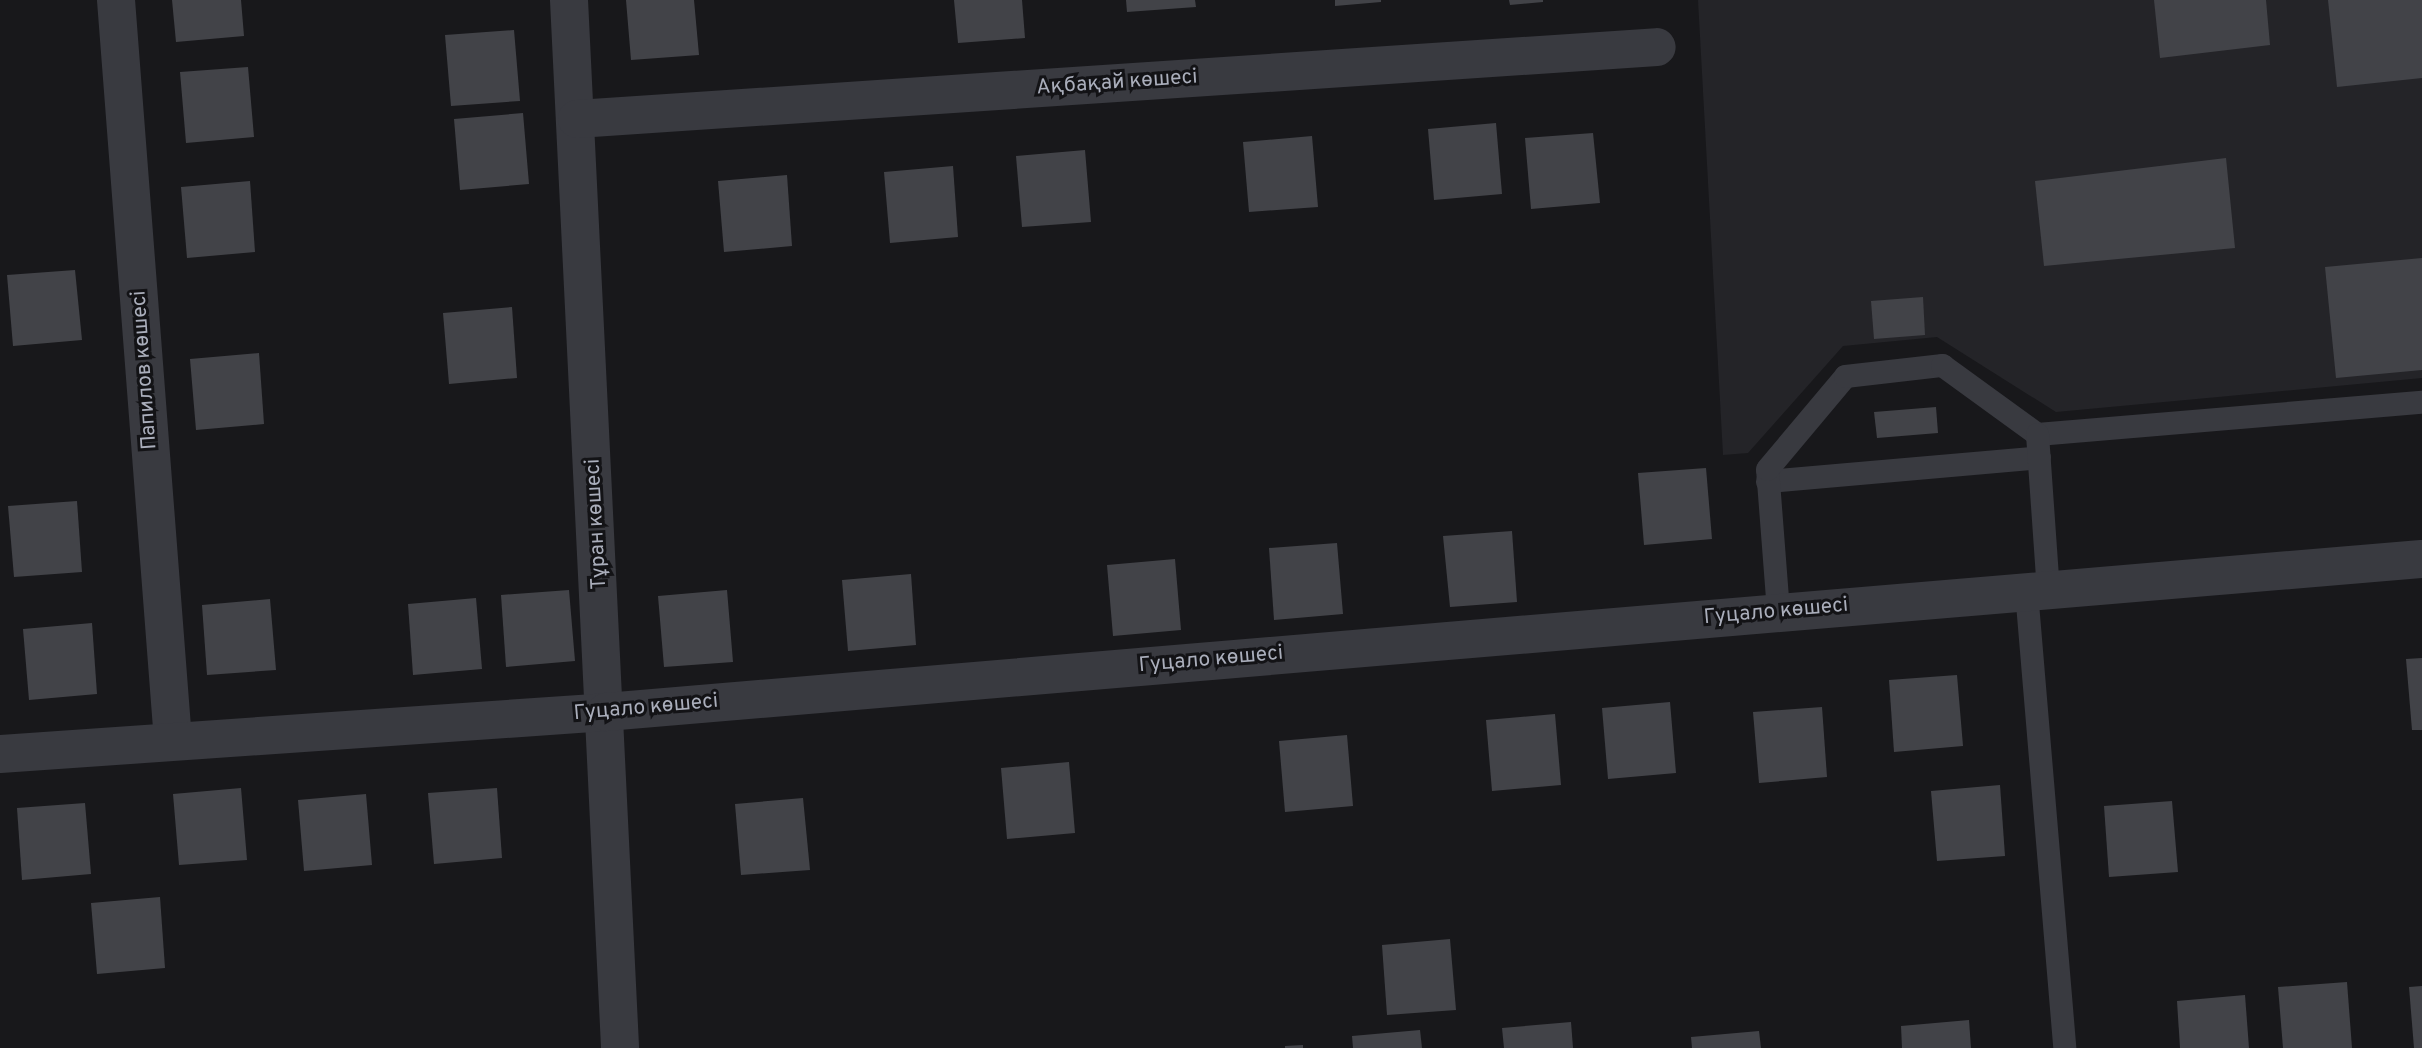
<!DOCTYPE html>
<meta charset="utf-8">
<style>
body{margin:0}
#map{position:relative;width:2422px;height:1048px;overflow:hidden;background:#18181b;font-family:Overpass,sans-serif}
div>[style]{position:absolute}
.built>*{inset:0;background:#242428}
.building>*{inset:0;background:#424348}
.service>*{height:23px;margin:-11.5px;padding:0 11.5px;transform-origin:11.5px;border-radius:11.5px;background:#393a40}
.minor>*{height:38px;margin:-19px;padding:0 19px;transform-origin:19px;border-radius:19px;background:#393a40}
span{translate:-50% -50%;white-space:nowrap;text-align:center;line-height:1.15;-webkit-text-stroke:6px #131316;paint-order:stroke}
.street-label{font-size:21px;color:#aaaebb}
</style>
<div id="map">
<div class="built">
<div style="clip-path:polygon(1698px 0,2422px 0,2422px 378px,2056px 412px,1937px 337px,1843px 346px,1748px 453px,1723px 455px)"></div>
</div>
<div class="building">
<div style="clip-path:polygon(172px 0,241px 0,244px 36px,176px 42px)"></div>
<div style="clip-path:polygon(626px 0,694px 0,699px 55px,631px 60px)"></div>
<div style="clip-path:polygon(954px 0,1022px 0,1025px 38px,958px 43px)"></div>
<div style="clip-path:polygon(1126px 0,1195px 0,1196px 7px,1127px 12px)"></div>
<div style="clip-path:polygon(1335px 0,1381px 0,1381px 2px,1335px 6px)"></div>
<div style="clip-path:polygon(1509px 0,1543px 0,1543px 2px,1510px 5px)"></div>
<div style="clip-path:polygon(2154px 0,2266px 0,2270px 45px,2160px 58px)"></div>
<div style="clip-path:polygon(2328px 0,2422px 0,2422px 78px,2337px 87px)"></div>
<div style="clip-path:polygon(514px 30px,520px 101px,451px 106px,445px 35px)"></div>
<div style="clip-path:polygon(248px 67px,254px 137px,186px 143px,180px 72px)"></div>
<div style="clip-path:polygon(523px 113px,529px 184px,460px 190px,454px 119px)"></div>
<div style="clip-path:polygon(1496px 123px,1502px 194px,1434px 200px,1428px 129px)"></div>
<div style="clip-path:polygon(1593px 133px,1600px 203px,1531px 209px,1525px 138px)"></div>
<div style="clip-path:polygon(1312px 136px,1318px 207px,1249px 212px,1243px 142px)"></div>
<div style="clip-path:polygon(1085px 150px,1091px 222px,1022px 227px,1016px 156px)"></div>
<div style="clip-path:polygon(2226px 158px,2235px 248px,2044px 266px,2035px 181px)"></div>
<div style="clip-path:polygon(953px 166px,958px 237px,890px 243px,884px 172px)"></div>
<div style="clip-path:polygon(787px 175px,792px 246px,724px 252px,718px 181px)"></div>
<div style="clip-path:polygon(250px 181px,255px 252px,187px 258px,181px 187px)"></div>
<div style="clip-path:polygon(2422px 258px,2422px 370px,2336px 378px,2325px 267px)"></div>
<div style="clip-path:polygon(75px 270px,82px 340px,13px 346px,7px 275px)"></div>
<div style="clip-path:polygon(1923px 297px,1925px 335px,1874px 339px,1871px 301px)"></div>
<div style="clip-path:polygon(512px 307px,517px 378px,449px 384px,443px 313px)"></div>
<div style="clip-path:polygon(259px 353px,264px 424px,196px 430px,190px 359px)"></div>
<div style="clip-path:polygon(1936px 407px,1938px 433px,1877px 438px,1874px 412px)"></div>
<div style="clip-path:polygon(1706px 468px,1712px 539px,1644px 545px,1638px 473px)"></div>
<div style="clip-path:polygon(77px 501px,82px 572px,14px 577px,8px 506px)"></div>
<div style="clip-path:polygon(1512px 531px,1517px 602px,1450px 607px,1443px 536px)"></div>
<div style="clip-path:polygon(1337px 543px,1343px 614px,1274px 620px,1269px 548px)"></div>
<div style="clip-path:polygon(1175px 559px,1181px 630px,1113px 636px,1107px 565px)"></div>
<div style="clip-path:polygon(911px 574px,916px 645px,848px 651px,842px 580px)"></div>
<div style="clip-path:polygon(569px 590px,575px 661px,506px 667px,501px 595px)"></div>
<div style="clip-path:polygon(727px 590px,733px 662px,664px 667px,658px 596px)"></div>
<div style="clip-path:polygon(476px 598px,482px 669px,413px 675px,408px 604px)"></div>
<div style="clip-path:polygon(270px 599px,276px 670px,207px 675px,202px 605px)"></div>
<div style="clip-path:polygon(92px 623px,97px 694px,29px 700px,23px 629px)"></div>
<div style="clip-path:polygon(2422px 658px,2422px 730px,2412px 730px,2406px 659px)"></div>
<div style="clip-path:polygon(1957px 675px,1963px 746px,1894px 752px,1889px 680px)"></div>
<div style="clip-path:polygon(1670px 702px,1676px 773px,1608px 779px,1602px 708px)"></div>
<div style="clip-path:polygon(1822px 707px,1827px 777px,1759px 783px,1753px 712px)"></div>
<div style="clip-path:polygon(1555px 714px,1561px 785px,1492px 791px,1486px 720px)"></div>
<div style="clip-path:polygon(1347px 735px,1353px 806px,1285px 812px,1279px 741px)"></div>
<div style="clip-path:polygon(1069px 762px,1075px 833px,1007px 839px,1001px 768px)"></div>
<div style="clip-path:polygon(2000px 785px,2005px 856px,1937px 861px,1931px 791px)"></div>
<div style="clip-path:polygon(241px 788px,247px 860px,179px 865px,173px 794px)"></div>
<div style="clip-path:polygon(497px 788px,502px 858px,434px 864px,428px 793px)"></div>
<div style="clip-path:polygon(366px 794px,372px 865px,304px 871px,298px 800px)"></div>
<div style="clip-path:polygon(803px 798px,810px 870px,741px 875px,735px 804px)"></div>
<div style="clip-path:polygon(2172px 801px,2178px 872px,2109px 877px,2104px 806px)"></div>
<div style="clip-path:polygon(85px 803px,91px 874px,22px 880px,17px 808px)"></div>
<div style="clip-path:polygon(160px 897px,165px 968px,97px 974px,91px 903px)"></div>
<div style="clip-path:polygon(1450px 939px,1456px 1010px,1387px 1015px,1382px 945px)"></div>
<div style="clip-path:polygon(2347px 982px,2352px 1048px,2283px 1048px,2278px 987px)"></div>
<div style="clip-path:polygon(2422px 986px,2422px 1048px,2414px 1048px,2409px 987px)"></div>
<div style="clip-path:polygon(2245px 995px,2249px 1048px,2180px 1048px,2177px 1001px)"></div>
<div style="clip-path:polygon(1969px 1020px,1971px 1048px,1902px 1048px,1901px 1026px)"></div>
<div style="clip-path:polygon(1571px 1022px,1573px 1048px,1504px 1048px,1502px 1028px)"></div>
<div style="clip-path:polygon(1420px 1030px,1422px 1048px,1353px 1048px,1352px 1036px)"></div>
<div style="clip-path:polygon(1759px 1031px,1761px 1048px,1692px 1048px,1691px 1037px)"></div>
<div style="clip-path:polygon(1303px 1045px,1303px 1048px,1285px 1048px,1285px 1046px)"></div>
</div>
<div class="service">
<div style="left:2037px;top:434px;width:386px;rotate:-4.8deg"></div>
<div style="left:1767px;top:481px;width:273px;rotate:-5deg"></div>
<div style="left:2026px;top:591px;width:459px;rotate:85.2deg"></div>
<div style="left:1778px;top:611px;width:142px;rotate:-94.4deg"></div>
<div style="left:1767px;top:469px;width:121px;rotate:-50deg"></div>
<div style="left:1845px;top:376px;width:98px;rotate:-6.5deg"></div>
<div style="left:1942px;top:365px;width:117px;rotate:36deg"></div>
<div style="left:2037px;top:434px;width:156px;rotate:86deg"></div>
</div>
<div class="minor">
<div style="left:116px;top:0;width:742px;rotate:85.6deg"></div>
<div style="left:569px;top:0;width:1049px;rotate:87.21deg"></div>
<div style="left:577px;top:119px;width:1082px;rotate:-3.81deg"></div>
<div style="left:0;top:754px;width:607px;rotate:-3.96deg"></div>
<div style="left:606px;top:712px;width:1822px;rotate:-4.82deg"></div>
</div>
<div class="street-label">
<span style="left:1117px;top:83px;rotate:-4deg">Ақбақай көшесі</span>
<span style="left:145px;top:370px;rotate:-94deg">Папилов көшесі</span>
<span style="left:597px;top:524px;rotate:-93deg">Тұран көшесі</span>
<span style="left:1776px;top:612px;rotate:-5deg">Гуцало көшесі</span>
<span style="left:1211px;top:660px;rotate:-5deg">Гуцало көшесі</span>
<span style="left:646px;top:708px;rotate:-5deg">Гуцало көшесі</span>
</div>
</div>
